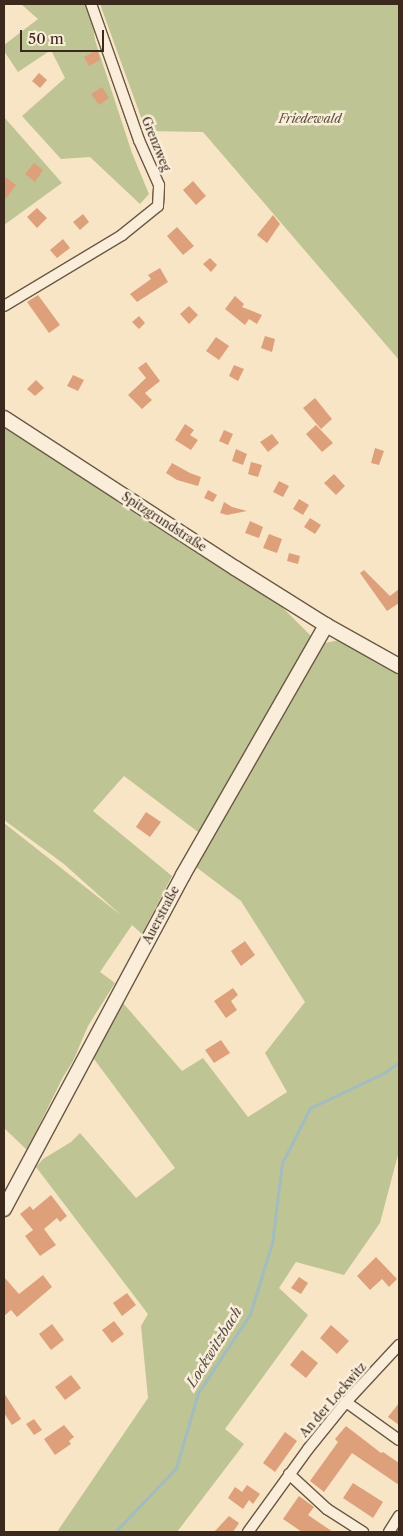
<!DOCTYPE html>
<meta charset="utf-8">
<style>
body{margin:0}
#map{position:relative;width:403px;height:1536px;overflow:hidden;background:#f8e5c6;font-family:"Libre Caslon Text",serif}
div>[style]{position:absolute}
.green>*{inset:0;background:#bec494}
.stream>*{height:3px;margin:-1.5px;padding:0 1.5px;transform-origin:1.5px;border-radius:1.5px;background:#a3bcc0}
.building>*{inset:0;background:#dda07a}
.roads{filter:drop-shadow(1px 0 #6a5846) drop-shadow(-1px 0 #6a5846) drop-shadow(0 1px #6a5846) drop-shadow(0 -1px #6a5846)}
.minor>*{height:10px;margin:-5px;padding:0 5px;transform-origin:5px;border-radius:5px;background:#faeeda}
.tertiary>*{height:14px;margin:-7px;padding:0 7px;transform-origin:7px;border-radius:7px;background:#faeeda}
span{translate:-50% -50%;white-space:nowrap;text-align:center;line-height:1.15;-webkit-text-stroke:5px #faeeda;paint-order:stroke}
.park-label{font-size:12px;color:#5b503a;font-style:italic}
.street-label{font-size:12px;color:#3a291c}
.water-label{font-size:14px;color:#544e45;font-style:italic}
.frame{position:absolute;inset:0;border:5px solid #3a291c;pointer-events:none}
.scale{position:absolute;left:20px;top:30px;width:84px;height:22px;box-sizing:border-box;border:2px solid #3a291c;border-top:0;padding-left:6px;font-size:15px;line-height:18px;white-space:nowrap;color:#3a291c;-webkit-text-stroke:4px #faeeda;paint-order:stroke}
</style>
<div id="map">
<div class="green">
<div style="clip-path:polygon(21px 4px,90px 4px,95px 40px,132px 153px,149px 194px,140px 204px,90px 157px,61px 159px,22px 116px,65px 78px,51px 50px,18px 72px,4px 51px,4px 45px,38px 19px)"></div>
<div style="clip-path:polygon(100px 4px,399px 4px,399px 360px,203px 132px,146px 131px)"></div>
<div style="clip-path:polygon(4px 117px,62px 183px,4px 225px)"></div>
<div style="clip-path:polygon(4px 425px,280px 605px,312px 637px,325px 643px,339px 640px,399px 673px,399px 1151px,380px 1223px,344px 1275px,296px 1262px,279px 1288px,308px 1315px,225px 1429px,244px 1444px,177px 1532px,57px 1532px,148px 1398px,141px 1326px,148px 1314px,36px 1167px,43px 1159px,71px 1142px,80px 1133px,136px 1198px,175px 1168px,91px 1055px,123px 1003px,182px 1071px,203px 1058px,248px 1117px,287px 1092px,265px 1053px,305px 1002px,241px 901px,196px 867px,210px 841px,124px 776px,93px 811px,172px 876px,142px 934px,132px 925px,100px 972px,115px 983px,88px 1026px,73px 1061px,63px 1077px,27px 1150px,4px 1128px,4px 823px,122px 916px,64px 864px,4px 820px)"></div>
</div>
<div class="stream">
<div style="left:115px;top:1532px;width:88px;rotate:-46.4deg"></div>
<div style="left:176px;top:1468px;width:78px;rotate:-73.7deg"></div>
<div style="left:198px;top:1393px;width:95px;rotate:-56.6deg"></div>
<div style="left:250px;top:1314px;width:74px;rotate:-72.8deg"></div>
<div style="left:272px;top:1243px;width:81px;rotate:-82.9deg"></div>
<div style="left:282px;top:1163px;width:62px;rotate:-63deg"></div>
<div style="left:310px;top:1108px;width:82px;rotate:-25.3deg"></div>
<div style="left:384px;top:1073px;width:19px;rotate:-36deg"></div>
</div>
<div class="building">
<div style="clip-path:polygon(97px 50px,100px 60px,89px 66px,84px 57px)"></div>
<div style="clip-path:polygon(39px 73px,47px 80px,40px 88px,32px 81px)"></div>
<div style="clip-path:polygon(102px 87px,109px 98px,99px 105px,91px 94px)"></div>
<div style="clip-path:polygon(34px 163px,43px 170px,35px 182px,25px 174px)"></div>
<div style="clip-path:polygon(4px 176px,16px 185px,4px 201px)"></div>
<div style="clip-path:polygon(193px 181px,206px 196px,196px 205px,183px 190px)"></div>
<div style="clip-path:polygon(37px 208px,47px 218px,37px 228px,27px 217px)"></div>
<div style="clip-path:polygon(83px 214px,89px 222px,80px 230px,73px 222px)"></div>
<div style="clip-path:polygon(273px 215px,280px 224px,267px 243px,257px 235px)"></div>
<div style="clip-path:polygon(177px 227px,194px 246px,183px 255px,167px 236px)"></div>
<div style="clip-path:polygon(63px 239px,70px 248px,57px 258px,50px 250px)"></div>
<div style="clip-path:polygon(210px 258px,217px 265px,211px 272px,203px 264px)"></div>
<div style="clip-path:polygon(160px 268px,168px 282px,137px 302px,130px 294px,151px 279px,148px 275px)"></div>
<div style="clip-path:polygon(38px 295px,60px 325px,49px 333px,27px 302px)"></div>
<div style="clip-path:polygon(235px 296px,244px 304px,242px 307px,262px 315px,257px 324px,249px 319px,245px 325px,225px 309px)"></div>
<div style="clip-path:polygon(189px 306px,198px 315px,189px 324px,180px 314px)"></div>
<div style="clip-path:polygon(139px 316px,145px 323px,139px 329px,132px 322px)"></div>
<div style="clip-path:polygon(265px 336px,275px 339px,272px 352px,261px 348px)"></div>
<div style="clip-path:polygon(216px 337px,229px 346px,219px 360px,206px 351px)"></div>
<div style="clip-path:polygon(146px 362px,160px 381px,145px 393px,152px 400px,142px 409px,128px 395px,146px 378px,138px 368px)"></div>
<div style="clip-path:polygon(234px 365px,244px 369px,238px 381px,229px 376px)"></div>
<div style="clip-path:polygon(73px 375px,84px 380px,78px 391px,67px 386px)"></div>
<div style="clip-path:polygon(36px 380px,44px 388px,35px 396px,27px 389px)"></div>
<div style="clip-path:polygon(315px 398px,332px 419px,321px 429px,303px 408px)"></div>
<div style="clip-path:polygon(185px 424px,194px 430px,190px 435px,198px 440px,191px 450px,175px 440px)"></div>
<div style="clip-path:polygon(316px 425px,333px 443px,322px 452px,306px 434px)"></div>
<div style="clip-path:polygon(224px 430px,233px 434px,228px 445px,219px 441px)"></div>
<div style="clip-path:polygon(272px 434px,279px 443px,268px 452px,260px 442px)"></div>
<div style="clip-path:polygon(375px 448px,384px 451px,379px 465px,371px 463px)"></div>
<div style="clip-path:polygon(236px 449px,247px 454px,243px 465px,232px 461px)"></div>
<div style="clip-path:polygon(251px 462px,262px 465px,258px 477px,248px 474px)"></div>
<div style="clip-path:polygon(172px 463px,190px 473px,201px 477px,198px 486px,177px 480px,166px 473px)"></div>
<div style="clip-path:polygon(334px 474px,345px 486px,336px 495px,324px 483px)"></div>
<div style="clip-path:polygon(279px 481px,289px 486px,283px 497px,273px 492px)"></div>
<div style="clip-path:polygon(208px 490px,217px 495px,213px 502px,204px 498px)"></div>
<div style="clip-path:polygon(299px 499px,309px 505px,303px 515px,293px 509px)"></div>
<div style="clip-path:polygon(224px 502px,232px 507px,247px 511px,227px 515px,220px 513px)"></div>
<div style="clip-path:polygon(310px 518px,321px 525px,315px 534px,304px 527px)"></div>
<div style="clip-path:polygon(250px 521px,263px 527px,259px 538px,245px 533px)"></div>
<div style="clip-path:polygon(269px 534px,282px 539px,277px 553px,263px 548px)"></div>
<div style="clip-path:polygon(289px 553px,300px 556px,298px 564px,287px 561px)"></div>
<div style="clip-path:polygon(364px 570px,390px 596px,399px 589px,399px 603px,387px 611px,360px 573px)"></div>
<div style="clip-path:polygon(146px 812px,161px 822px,150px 837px,136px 827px)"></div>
<div style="clip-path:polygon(245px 941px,255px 955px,241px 966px,231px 951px)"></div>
<div style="clip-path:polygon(233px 988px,238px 995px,231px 1001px,237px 1010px,226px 1018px,214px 1001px)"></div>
<div style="clip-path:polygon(221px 1040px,230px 1053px,214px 1063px,205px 1050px)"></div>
<div style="clip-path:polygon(51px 1195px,67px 1216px,60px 1222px,57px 1218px,44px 1229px,56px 1245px,40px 1256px,25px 1236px,33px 1230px,20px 1214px,30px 1206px,33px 1210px)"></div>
<div style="clip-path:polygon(376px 1257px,397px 1279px,389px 1287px,382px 1279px,370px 1290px,357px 1276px)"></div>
<div style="clip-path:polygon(43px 1275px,52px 1287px,17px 1317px,11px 1310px,4px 1316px,4px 1277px,19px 1294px)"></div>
<div style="clip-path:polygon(299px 1277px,308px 1283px,301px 1294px,291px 1288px)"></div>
<div style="clip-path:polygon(127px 1293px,136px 1305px,122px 1316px,113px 1303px)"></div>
<div style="clip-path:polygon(114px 1321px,124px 1334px,112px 1343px,102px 1330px)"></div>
<div style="clip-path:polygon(52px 1324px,64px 1340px,51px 1350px,39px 1334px)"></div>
<div style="clip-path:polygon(331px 1325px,349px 1341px,337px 1354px,320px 1338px)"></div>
<div style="clip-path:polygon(302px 1350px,318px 1363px,306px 1378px,290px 1365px)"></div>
<div style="clip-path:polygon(71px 1375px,81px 1388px,65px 1400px,55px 1387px)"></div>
<div style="clip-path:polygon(4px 1393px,21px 1419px,12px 1425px,4px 1413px)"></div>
<div style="clip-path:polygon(399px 1403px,399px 1425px,388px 1417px)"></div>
<div style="clip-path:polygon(34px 1419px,42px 1430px,34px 1435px,26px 1424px)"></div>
<div style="clip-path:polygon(64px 1425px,74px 1437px,69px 1441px,71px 1444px,55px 1455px,44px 1439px)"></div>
<div style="clip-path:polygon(346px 1426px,381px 1453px,383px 1452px,399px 1463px,399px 1485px,352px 1453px,324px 1492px,310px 1481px,338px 1442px,335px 1439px)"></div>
<div style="clip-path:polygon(285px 1432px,297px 1441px,275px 1472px,263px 1463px)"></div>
<div style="clip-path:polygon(353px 1483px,383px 1502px,373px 1518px,343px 1498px)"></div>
<div style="clip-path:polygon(247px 1485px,260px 1494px,253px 1504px,249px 1500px,243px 1509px,228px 1498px,235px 1487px,242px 1492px)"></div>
<div style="clip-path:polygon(299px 1496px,314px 1507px,308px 1515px,333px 1532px,302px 1532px,283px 1519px)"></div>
<div style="clip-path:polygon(229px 1516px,239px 1523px,233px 1532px,214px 1532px)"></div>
</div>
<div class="roads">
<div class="minor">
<div style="left:4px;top:306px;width:138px;rotate:-31deg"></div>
<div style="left:122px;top:235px;width:46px;rotate:-38.9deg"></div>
<div style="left:158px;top:206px;width:21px;rotate:-87deg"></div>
<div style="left:159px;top:185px;width:49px;rotate:-114deg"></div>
<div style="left:139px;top:140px;width:144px;rotate:-109.4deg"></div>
<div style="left:346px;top:1402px;width:65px;rotate:35.6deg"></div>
<div style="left:289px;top:1474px;width:52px;rotate:42.6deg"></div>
<div style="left:327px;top:1509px;width:43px;rotate:32.6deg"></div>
<div style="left:248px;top:1532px;width:102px;rotate:-54.1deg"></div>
<div style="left:308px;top:1449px;width:60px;rotate:-51deg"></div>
<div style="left:346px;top:1402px;width:78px;rotate:-47.1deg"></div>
<div style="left:389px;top:1532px;width:19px;rotate:-58deg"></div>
</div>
<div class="tertiary">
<div style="left:4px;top:418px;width:275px;rotate:33deg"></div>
<div style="left:235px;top:568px;width:107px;rotate:32.1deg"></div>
<div style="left:326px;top:625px;width:84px;rotate:29.3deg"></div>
<div style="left:4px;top:1209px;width:379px;rotate:-61.8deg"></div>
<div style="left:183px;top:875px;width:288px;rotate:-60.2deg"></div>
</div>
</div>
<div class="park-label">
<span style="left:310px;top:119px">Friedewald</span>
</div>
<div class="street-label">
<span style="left:156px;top:144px;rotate:68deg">Grenzweg</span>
<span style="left:164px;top:522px;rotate:33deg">Spitzgrundstraße</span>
<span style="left:161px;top:915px;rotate:-62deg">Auerstraße</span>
<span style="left:333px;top:1400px;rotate:-49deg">An der Lockwitz</span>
</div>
<div class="water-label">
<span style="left:214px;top:1347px;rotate:-58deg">Lockwitzbach</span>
</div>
<div class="frame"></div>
<div class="scale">50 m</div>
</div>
